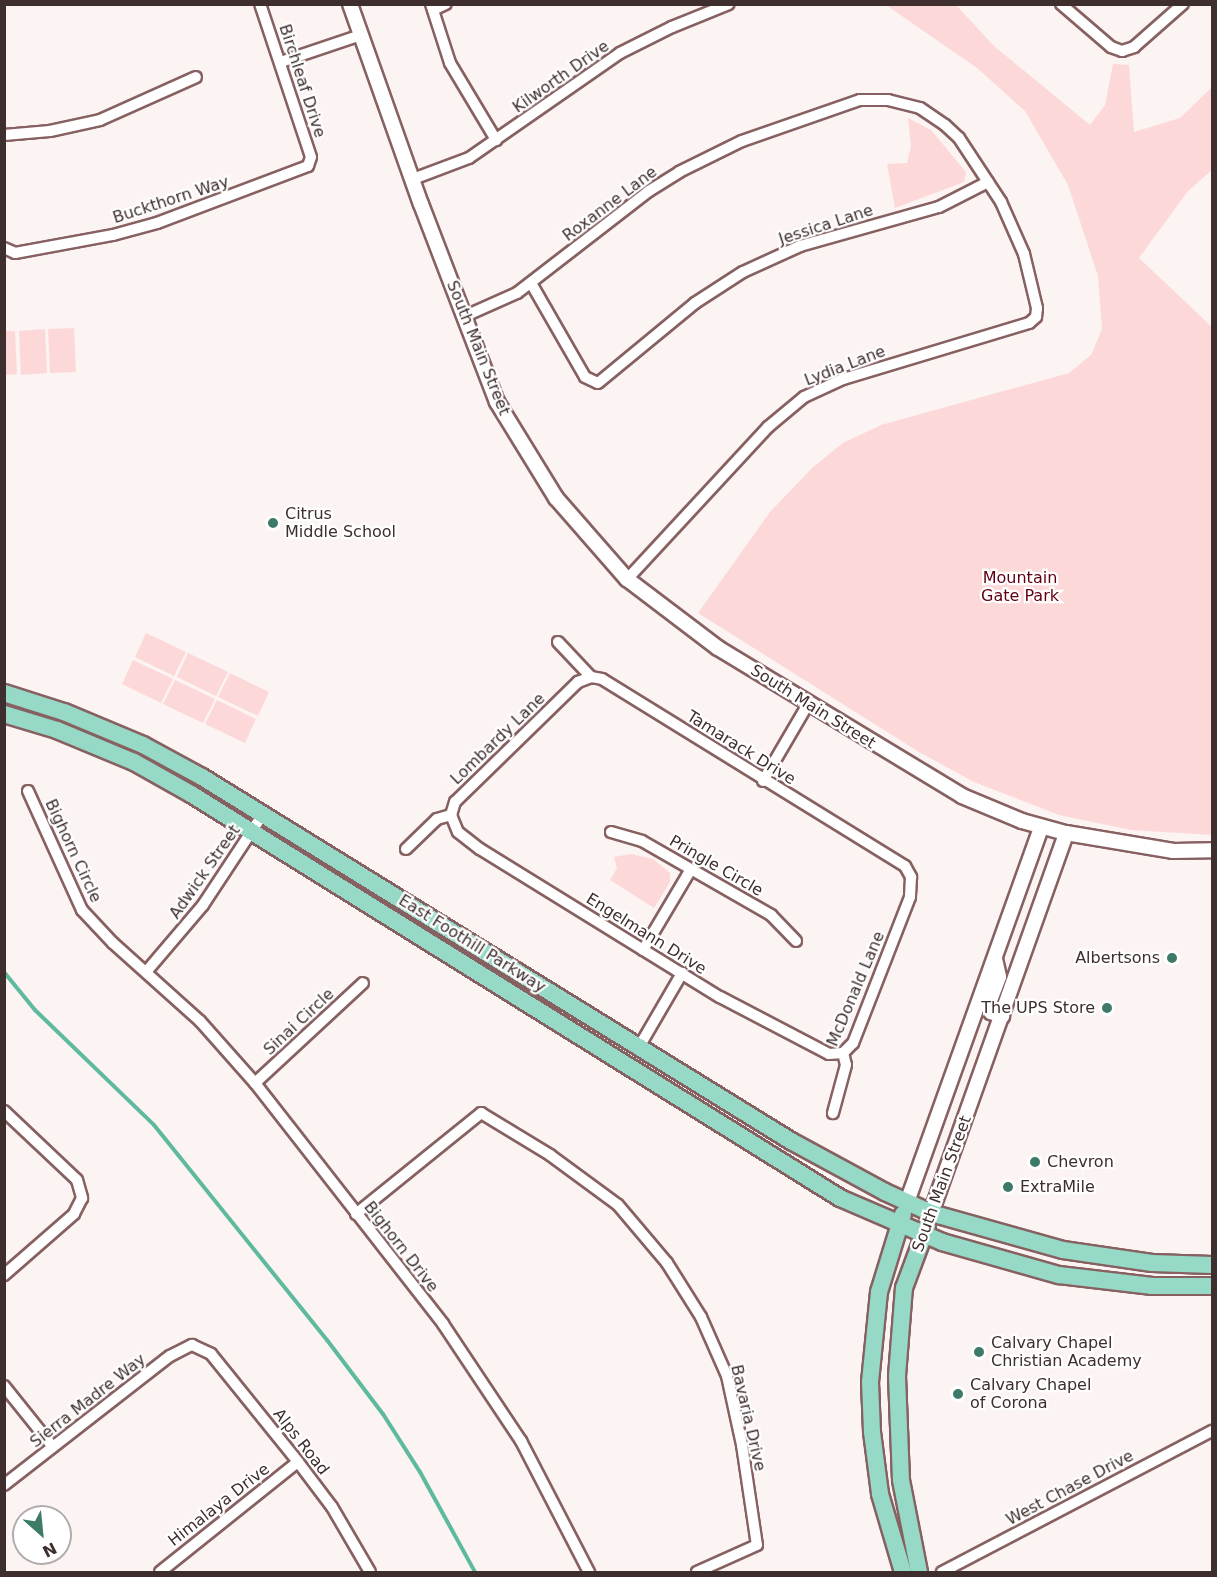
<!DOCTYPE html>
<style>
body{margin:0}
#map{position:relative;width:1217px;height:1577px;overflow:hidden;background:#fcf3f3;font-family:"DejaVu Sans",sans-serif}
div>[style]{position:absolute}
.green>*{inset:0;background:#fcd9d8}
.stream>*{height:4px;margin:-2px;padding:0 2px;transform-origin:2px;border-radius:2px;background:#5eba9e}
.roads{filter:drop-shadow(2px 0 #876161) drop-shadow(-2px 0 #876161) drop-shadow(0 2px #876161) drop-shadow(0 -2px #876161)}
.minor>*{height:10px;margin:-5px;padding:0 5px;transform-origin:5px;border-radius:5px;background:#fff}
.secondary>*{height:14px;margin:-7px;padding:0 7px;transform-origin:7px;border-radius:7px;background:#fff}
.primary>*{height:16px;margin:-8px;padding:0 8px;transform-origin:8px;border-radius:8px;background:#95d9c6}
.dots>*{width:16px;height:16px;translate:-50% -50%;box-sizing:border-box;border:3px solid #fff;border-radius:50%}
span{translate:-50% -50%;white-space:nowrap;text-align:center;line-height:1.15;-webkit-text-stroke:4.5px #fff;paint-order:stroke}
.street-label{font-size:16px;color:#3e2e2d}
.poi-label{font-size:16px;color:#3e2e2d}
.left{translate:0 -50%;text-align:left}
.right{translate:-100% -50%;text-align:right}
.park-label{font-size:16px;color:#620013}
.frame{position:absolute;inset:0;border:6px solid #3e2e2d;pointer-events:none}
.north{position:absolute;left:12px;top:1505px;width:60px;height:60px;box-sizing:border-box;background:#fff;border:2px solid #b2abab;border-radius:50%;rotate:153deg;font-size:16px;font-weight:700;line-height:24px;text-align:center;color:#3e2e2d}
.north::after{content:'';display:block;margin:auto;width:21px;height:27px;background:#3d7b68;clip-path:polygon(50% 0,100% 100%,50% 72%,0 100%)}
</style>
<div id="map">
<div class="green">
<div style="clip-path:polygon(886px 5px,956px 5px,994px 46px,1090px 125px,1105px 105px,1113px 64px,1129px 65px,1134px 132px,1180px 118px,1212px 87px,1212px 170px,1188px 191px,1139px 258px,1212px 327px,1212px 835px,1131px 830px,1059px 815px,974px 782px,919px 752px,698px 613px,770px 512px,812px 468px,843px 443px,881px 425px,1069px 373px,1091px 355px,1102px 329px,1098px 276px,1068px 185px,1025px 111px,977px 68px)"></div>
<div style="clip-path:polygon(908px 118px,931px 130px,966px 172px,964px 182px,895px 208px,887px 164px,907px 163px,911px 146px)"></div>
<div style="clip-path:polygon(74px 328px,76px 372px,50px 373px,48px 329px)"></div>
<div style="clip-path:polygon(45px 329px,47px 373px,21px 375px,19px 331px)"></div>
<div style="clip-path:polygon(5px 331px,15px 331px,17px 374px,5px 375px)"></div>
<div style="clip-path:polygon(146px 633px,186px 652px,174px 676px,135px 657px)"></div>
<div style="clip-path:polygon(188px 653px,228px 672px,216px 696px,177px 677px)"></div>
<div style="clip-path:polygon(133px 660px,173px 679px,161px 703px,122px 684px)"></div>
<div style="clip-path:polygon(230px 673px,269px 692px,258px 716px,218px 697px)"></div>
<div style="clip-path:polygon(175px 680px,215px 699px,203px 723px,163px 704px)"></div>
<div style="clip-path:polygon(217px 700px,256px 719px,245px 743px,205px 724px)"></div>
<div style="clip-path:polygon(631px 854px,653px 859px,670px 873px,670px 882px,654px 908px,610px 880px,617px 868px,614px 857px)"></div>
</div>
<div class="stream">
<div style="left:4px;top:972px;width:49px;rotate:50.8deg"></div>
<div style="left:35px;top:1010px;width:165px;rotate:44deg"></div>
<div style="left:154px;top:1125px;width:276px;rotate:51.2deg"></div>
<div style="left:327px;top:1340px;width:93px;rotate:52.9deg"></div>
<div style="left:383px;top:1414px;width:69px;rotate:57.5deg"></div>
<div style="left:420px;top:1472px;width:114px;rotate:61.2deg"></div>
</div>
<div class="roads">
<div class="minor">
<div style="left:431px;top:4px;width:62px;rotate:72.1deg"></div>
<div style="left:450px;top:63px;width:90px;rotate:59.1deg"></div>
<div style="left:1061px;top:4px;width:66px;rotate:40.7deg"></div>
<div style="left:1111px;top:47px;width:12px;rotate:20deg"></div>
<div style="left:1122px;top:51px;width:13px;rotate:-18deg"></div>
<div style="left:1134px;top:47px;width:65px;rotate:-41.3deg"></div>
<div style="left:433px;top:10px;width:14px;rotate:-25deg"></div>
<div style="left:281px;top:62px;width:84px;rotate:-18.6deg"></div>
<div style="left:4px;top:135px;width:46px;rotate:-5deg"></div>
<div style="left:50px;top:131px;width:51px;rotate:-12.4deg"></div>
<div style="left:100px;top:120px;width:105px;rotate:-24.1deg"></div>
<div style="left:413px;top:179px;width:60px;rotate:-20.6deg"></div>
<div style="left:469px;top:158px;width:184px;rotate:-34.8deg"></div>
<div style="left:620px;top:53px;width:58px;rotate:-26.6deg"></div>
<div style="left:672px;top:27px;width:61px;rotate:-22deg"></div>
<div style="left:4px;top:248px;width:12px;rotate:24deg"></div>
<div style="left:15px;top:253px;width:100px;rotate:-10.4deg"></div>
<div style="left:113px;top:235px;width:46px;rotate:-15.3deg"></div>
<div style="left:157px;top:223px;width:161px;rotate:-20.7deg"></div>
<div style="left:308px;top:166px;width:9px;rotate:-72deg"></div>
<div style="left:311px;top:157px;width:161px;rotate:-108.4deg"></div>
<div style="left:531px;top:283px;width:108px;rotate:60.1deg"></div>
<div style="left:585px;top:377px;width:14px;rotate:25deg"></div>
<div style="left:598px;top:383px;width:126px;rotate:-39.5deg"></div>
<div style="left:695px;top:303px;width:57px;rotate:-32.9deg"></div>
<div style="left:743px;top:272px;width:63px;rotate:-24.5deg"></div>
<div style="left:800px;top:246px;width:144px;rotate:-15.7deg"></div>
<div style="left:939px;top:207px;width:55px;rotate:-27deg"></div>
<div style="left:463px;top:317px;width:59px;rotate:-24deg"></div>
<div style="left:517px;top:293px;width:167px;rotate:-37.7deg"></div>
<div style="left:649px;top:191px;width:36px;rotate:-32deg"></div>
<div style="left:679px;top:172px;width:70px;rotate:-26.2deg"></div>
<div style="left:742px;top:141px;width:125px;rotate:-19.2deg"></div>
<div style="left:860px;top:100px;width:28px"></div>
<div style="left:888px;top:100px;width:33px;rotate:14deg"></div>
<div style="left:920px;top:108px;width:30px;rotate:34deg"></div>
<div style="left:945px;top:125px;width:19px;rotate:43deg"></div>
<div style="left:959px;top:138px;width:77px;rotate:56.7deg"></div>
<div style="left:1001px;top:202px;width:57px;rotate:66.1deg"></div>
<div style="left:1024px;top:254px;width:56px;rotate:76.5deg"></div>
<div style="left:1037px;top:308px;width:9px;rotate:96deg"></div>
<div style="left:1036px;top:317px;width:9px;rotate:139deg"></div>
<div style="left:1029px;top:323px;width:194px;rotate:163.2deg"></div>
<div style="left:843px;top:379px;width:43px;rotate:155.2deg"></div>
<div style="left:804px;top:397px;width:47px;rotate:140.2deg"></div>
<div style="left:768px;top:427px;width:207px;rotate:132.8deg"></div>
<div style="left:558px;top:642px;width:48px;rotate:46.7deg"></div>
<div style="left:591px;top:677px;width:11px;rotate:10deg"></div>
<div style="left:602px;top:679px;width:356px;rotate:31.7deg"></div>
<div style="left:905px;top:866px;width:13px;rotate:61deg"></div>
<div style="left:911px;top:877px;width:20px;rotate:93deg"></div>
<div style="left:910px;top:897px;width:157px;rotate:111.3deg"></div>
<div style="left:853px;top:1043px;width:14px;rotate:135deg"></div>
<div style="left:843px;top:1053px;width:12px;rotate:76deg"></div>
<div style="left:846px;top:1065px;width:50px;rotate:105.2deg"></div>
<div style="left:763px;top:781px;width:89px;rotate:-59.7deg"></div>
<div style="left:28px;top:791px;width:131px;rotate:65.6deg"></div>
<div style="left:82px;top:910px;width:45px;rotate:46.8deg"></div>
<div style="left:113px;top:943px;width:117px;rotate:41.9deg"></div>
<div style="left:200px;top:1021px;width:83px;rotate:48.4deg"></div>
<div style="left:255px;top:1083px;width:306px;rotate:52deg"></div>
<div style="left:443px;top:1324px;width:141px;rotate:56.3deg"></div>
<div style="left:521px;top:1441px;width:148px;rotate:62.6deg"></div>
<div style="left:451px;top:815px;width:18px;rotate:68deg"></div>
<div style="left:458px;top:832px;width:28px;rotate:38deg"></div>
<div style="left:480px;top:849px;width:282px;rotate:31.7deg"></div>
<div style="left:720px;top:997px;width:123px;rotate:27.6deg"></div>
<div style="left:829px;top:1054px;width:14px;rotate:-4deg"></div>
<div style="left:611px;top:832px;width:32px;rotate:16deg"></div>
<div style="left:642px;top:841px;width:149px;rotate:29.8deg"></div>
<div style="left:771px;top:915px;width:36px;rotate:46deg"></div>
<div style="left:406px;top:849px;width:43px;rotate:-44.1deg"></div>
<div style="left:437px;top:819px;width:15px;rotate:-16deg"></div>
<div style="left:451px;top:815px;width:14px;rotate:-73deg"></div>
<div style="left:455px;top:802px;width:172px;rotate:-44.3deg"></div>
<div style="left:578px;top:682px;width:14px;rotate:-21deg"></div>
<div style="left:643px;top:950px;width:92px;rotate:-59.3deg"></div>
<div style="left:146px;top:972px;width:88px;rotate:-49.6deg"></div>
<div style="left:203px;top:905px;width:109px;rotate:-56.6deg"></div>
<div style="left:639px;top:1047px;width:86px;rotate:-59.8deg"></div>
<div style="left:255px;top:1083px;width:147px;rotate:-42.8deg"></div>
<div style="left:4px;top:1111px;width:100px;rotate:43.4deg"></div>
<div style="left:77px;top:1180px;width:19px;rotate:74deg"></div>
<div style="left:82px;top:1198px;width:18px;rotate:117deg"></div>
<div style="left:74px;top:1214px;width:93px;rotate:138.9deg"></div>
<div style="left:356px;top:1214px;width:161px;rotate:-38.9deg"></div>
<div style="left:481px;top:1113px;width:81px;rotate:31.3deg"></div>
<div style="left:550px;top:1155px;width:84px;rotate:36.3deg"></div>
<div style="left:618px;top:1205px;width:76px;rotate:49.8deg"></div>
<div style="left:667px;top:1263px;width:64px;rotate:57.8deg"></div>
<div style="left:701px;top:1317px;width:64px;rotate:66.2deg"></div>
<div style="left:727px;top:1376px;width:71px;rotate:77.7deg"></div>
<div style="left:742px;top:1445px;width:101px;rotate:81.5deg"></div>
<div style="left:757px;top:1545px;width:66px;rotate:155.8deg"></div>
<div style="left:4px;top:1386px;width:78px;rotate:51.2deg"></div>
<div style="left:4px;top:1485px;width:210px;rotate:-37.9deg"></div>
<div style="left:170px;top:1356px;width:25px;rotate:-27deg"></div>
<div style="left:192px;top:1345px;width:21px;rotate:25deg"></div>
<div style="left:211px;top:1354px;width:139px;rotate:51.1deg"></div>
<div style="left:298px;top:1462px;width:56px;rotate:52.9deg"></div>
<div style="left:332px;top:1507px;width:75px;rotate:59.7deg"></div>
<div style="left:160px;top:1572px;width:176px;rotate:-38.6deg"></div>
<div style="left:942px;top:1572px;width:305px;rotate:-27.6deg"></div>
</div>
<div class="secondary">
<div style="left:350px;top:4px;width:212px;rotate:70.5deg"></div>
<div style="left:421px;top:204px;width:212px;rotate:69deg"></div>
<div style="left:497px;top:402px;width:113px;rotate:58.4deg"></div>
<div style="left:556px;top:498px;width:108px;rotate:48.8deg"></div>
<div style="left:627px;top:579px;width:114px;rotate:37.2deg"></div>
<div style="left:718px;top:648px;width:285px;rotate:31.2deg"></div>
<div style="left:962px;top:796px;width:65px;rotate:22.6deg"></div>
<div style="left:1022px;top:821px;width:46px;rotate:15.3deg"></div>
<div style="left:1066px;top:833px;width:109px;rotate:9.5deg"></div>
<div style="left:1173px;top:851px;width:39px;rotate:-1deg"></div>
<div style="left:995px;top:959px;width:18px;rotate:77deg"></div>
<div style="left:999px;top:977px;width:31px;rotate:111deg"></div>
<div style="left:988px;top:1006px;width:7px;rotate:63deg"></div>
<div style="left:991px;top:1012px;width:12px;rotate:20deg"></div>
<div style="left:907px;top:1202px;width:398px;rotate:-70.3deg"></div>
<div style="left:931px;top:1213px;width:403px;rotate:-70.4deg"></div>
</div>
<div class="primary">
<div style="left:4px;top:693px;width:63px;rotate:17.6deg"></div>
<div style="left:64px;top:712px;width:86px;rotate:22.7deg"></div>
<div style="left:143px;top:745px;width:67px;rotate:28.5deg"></div>
<div style="left:202px;top:777px;width:692px;rotate:31.72deg"></div>
<div style="left:791px;top:1141px;width:107px;rotate:28.5deg"></div>
<div style="left:885px;top:1192px;width:51px;rotate:24.5deg"></div>
<div style="left:931px;top:1213px;width:137px;rotate:15.7deg"></div>
<div style="left:1063px;top:1250px;width:90px;rotate:8.3deg"></div>
<div style="left:1152px;top:1263px;width:60px;rotate:1.9deg"></div>
<div style="left:4px;top:714px;width:55px;rotate:16.8deg"></div>
<div style="left:57px;top:730px;width:83px;rotate:22.6deg"></div>
<div style="left:134px;top:762px;width:65px;rotate:29.3deg"></div>
<div style="left:191px;top:794px;width:764px;rotate:31.9deg"></div>
<div style="left:840px;top:1198px;width:111px;rotate:23.3deg"></div>
<div style="left:942px;top:1242px;width:122px;rotate:15.8deg"></div>
<div style="left:1059px;top:1275px;width:94px;rotate:6.7deg"></div>
<div style="left:1152px;top:1286px;width:60px"></div>
<div style="left:903px;top:1214px;width:82px;rotate:107.1deg"></div>
<div style="left:879px;top:1292px;width:90px;rotate:95.7deg"></div>
<div style="left:870px;top:1382px;width:50px;rotate:87.7deg"></div>
<div style="left:872px;top:1432px;width:63px;rotate:82.6deg"></div>
<div style="left:880px;top:1494px;width:81px;rotate:73.6deg"></div>
<div style="left:919px;top:1572px;width:94px;rotate:-101.1deg"></div>
<div style="left:901px;top:1480px;width:104px;rotate:-92.2deg"></div>
<div style="left:897px;top:1376px;width:88px;rotate:-85.5deg"></div>
<div style="left:904px;top:1288px;width:66px;rotate:-69.6deg"></div>
</div>
</div>
<div class="dots">
<div style="left:273px;top:523px;background:#3d7b68"></div>
<div style="left:1172px;top:958px;background:#3d7b68"></div>
<div style="left:1107px;top:1008px;background:#3d7b68"></div>
<div style="left:1035px;top:1162px;background:#3d7b68"></div>
<div style="left:1008px;top:1187px;background:#3d7b68"></div>
<div style="left:979px;top:1352px;background:#3d7b68"></div>
<div style="left:958px;top:1394px;background:#3d7b68"></div>
</div>
<div class="street-label">
<span style="left:561px;top:77px;rotate:-35deg">Kilworth Drive</span>
<span style="left:302px;top:81px;rotate:72deg">Birchleaf Drive</span>
<span style="left:171px;top:200px;rotate:-18deg">Buckthorn Way</span>
<span style="left:610px;top:204px;rotate:-37deg">Roxanne Lane</span>
<span style="left:826px;top:225px;rotate:-18deg">Jessica Lane</span>
<span style="left:478px;top:348px;rotate:68deg">South Main Street</span>
<span style="left:845px;top:366px;rotate:-21deg">Lydia Lane</span>
<span style="left:813px;top:707px;rotate:32deg">South Main Street</span>
<span style="left:498px;top:739px;rotate:-44deg">Lombardy Lane</span>
<span style="left:741px;top:748px;rotate:32deg">Tamarack Drive</span>
<span style="left:73px;top:851px;rotate:65deg">Bighorn Circle</span>
<span style="left:716px;top:866px;rotate:30deg">Pringle Circle</span>
<span style="left:205px;top:872px;rotate:-55deg">Adwick Street</span>
<span style="left:646px;top:934px;rotate:32deg">Engelmann Drive</span>
<span style="left:472px;top:944px;rotate:32deg">East Foothill Parkway</span>
<span style="left:856px;top:989px;rotate:-67deg">McDonald Lane</span>
<span style="left:299px;top:1022px;rotate:-43deg">Sinai Circle</span>
<span style="left:942px;top:1184px;rotate:-70deg">South Main Street</span>
<span style="left:401px;top:1247px;rotate:52deg">Bighorn Drive</span>
<span style="left:88px;top:1401px;rotate:-38deg">Sierra Madre Way</span>
<span style="left:748px;top:1418px;rotate:77deg">Bavaria Drive</span>
<span style="left:301px;top:1442px;rotate:52deg">Alps Road</span>
<span style="left:1070px;top:1488px;rotate:-28deg">West Chase Drive</span>
<span style="left:219px;top:1505px;rotate:-38deg">Himalaya Drive</span>
</div>
<div class="poi-label">
<span class="left" style="left:285px;top:523px">Citrus<br>Middle School</span>
<span class="right" style="left:1160px;top:958px">Albertsons</span>
<span class="right" style="left:1095px;top:1008px">The UPS Store</span>
<span class="left" style="left:1047px;top:1162px">Chevron</span>
<span class="left" style="left:1020px;top:1187px">ExtraMile</span>
<span class="left" style="left:991px;top:1352px">Calvary Chapel<br>Christian Academy</span>
<span class="left" style="left:970px;top:1394px">Calvary Chapel<br>of Corona</span>
</div>
<div class="park-label">
<span style="left:1020px;top:587px">Mountain<br>Gate Park</span>
</div>
<div class="frame"></div>
<div class="north">N</div>
</div>
